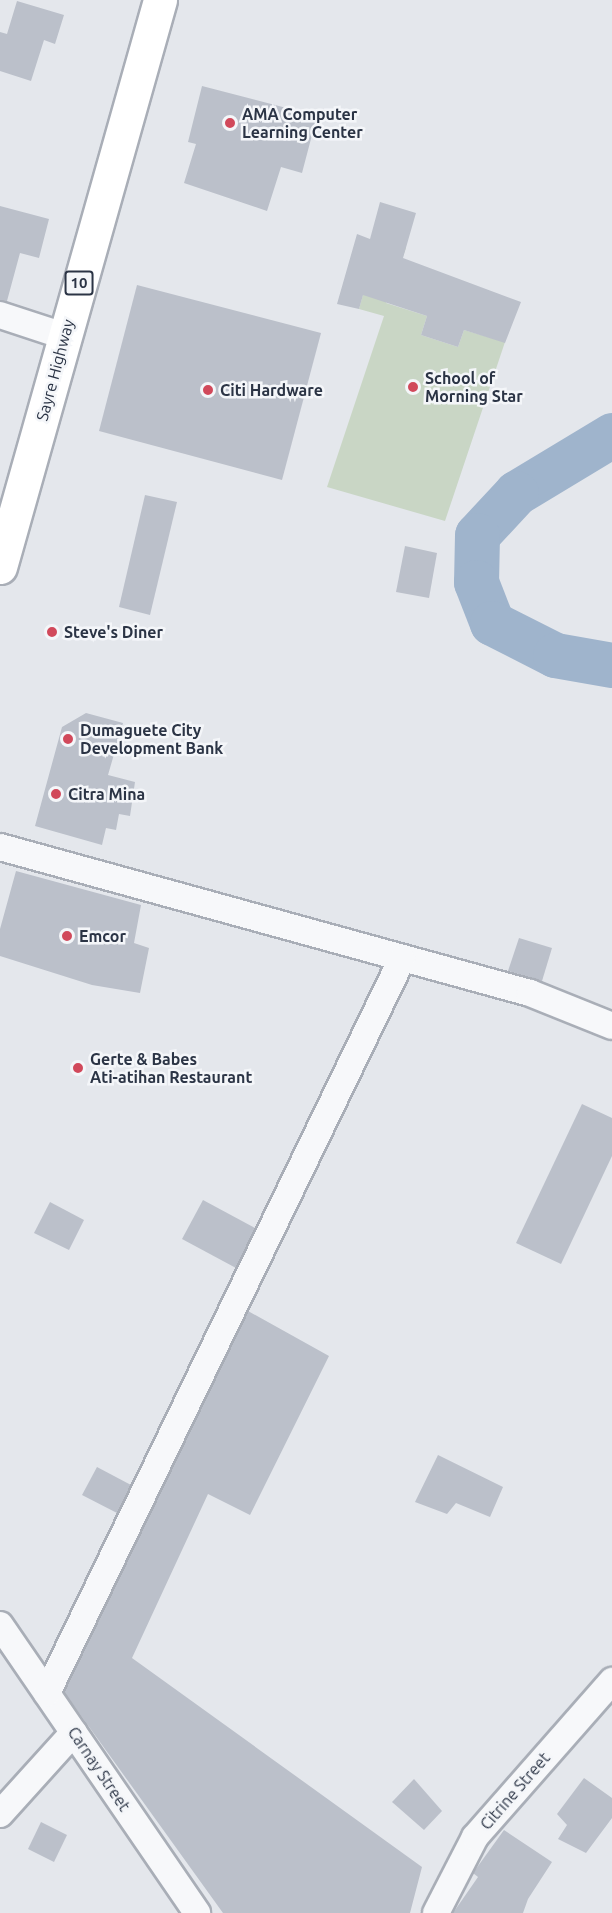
<!DOCTYPE html>
<style>
body{margin:0}
#map{position:relative;width:612px;height:1913px;overflow:hidden;background:#e4e7ec;font-family:Ubuntu,sans-serif}
div>[style]{position:absolute}
.green>*{inset:0;background:#c9d6c5}
.river>*{height:45px;margin:-22.5px;padding:0 22.5px;transform-origin:22.5px;border-radius:22.5px;background:#9fb4cc}
.building>*{inset:0;background:#bbc0ca}
.roads{filter:drop-shadow(2px 0 #a9aeb7) drop-shadow(-2px 0 #a9aeb7) drop-shadow(0 2px #a9aeb7) drop-shadow(0 -2px #a9aeb7)}
.street>*{height:26px;margin:-13px;padding:0 13px;transform-origin:13px;border-radius:13px;background:#f7f8fa}
.highway>*{height:33px;margin:-16.5px;padding:0 16.5px;transform-origin:16.5px;border-radius:16.5px;background:#fff}
.dots>*{width:16px;height:16px;translate:-50% -50%;box-sizing:border-box;border:3px solid #f4f6f9;border-radius:50%}
span{translate:-50% -50%;white-space:nowrap;text-align:center;line-height:1.15;-webkit-text-stroke:5px #f4f6f9;paint-order:stroke}
.shield-label span{padding:2px 4px;background:#f4f6f9;border:2px solid;border-radius:4px;-webkit-text-stroke-width:0}
.shield-label{font-size:15px;color:#2b3445;font-weight:700}
.poi-label{font-size:16px;color:#2b3445;font-weight:700}
.left{translate:0 -50%;text-align:left}
.street-label{font-size:16px;color:#2b3445}
</style>
<div id="map">
<div class="green">
<div style="clip-path:polygon(378px 241px,406px 248px,386px 303px,427px 316px,421px 335px,458px 347px,464px 330px,505px 342px,445px 521px,327px 487px,384px 316px,359px 309px)"></div>
</div>
<div class="river">
<div style="left:612px;top:435px;width:112px;rotate:148.9deg"></div>
<div style="left:516px;top:493px;width:57px;rotate:132.9deg"></div>
<div style="left:477px;top:535px;width:47px;rotate:91.2deg"></div>
<div style="left:476px;top:582px;width:44px;rotate:68.7deg"></div>
<div style="left:492px;top:623px;width:71px;rotate:26.9deg"></div>
<div style="left:555px;top:655px;width:58px;rotate:10deg"></div>
</div>
<div class="building">
<div style="clip-path:polygon(17px 1px,64px 15px,55px 44px,44px 40px,31px 81px,0 71px,0 32px,7px 34px)"></div>
<div style="clip-path:polygon(202px 86px,317px 116px,302px 173px,281px 167px,267px 211px,184px 183px,196px 144px,188px 142px)"></div>
<div style="clip-path:polygon(380px 202px,416px 213px,403px 258px,521px 302px,505px 343px,464px 330px,458px 347px,421px 335px,427px 316px,363px 295px,359px 309px,337px 304px,357px 234px,370px 239px)"></div>
<div style="clip-path:polygon(0 206px,49px 219px,39px 258px,20px 253px,7px 301px,0 300px)"></div>
<div style="clip-path:polygon(137px 285px,321px 333px,282px 480px,99px 431px)"></div>
<div style="clip-path:polygon(145px 495px,177px 502px,150px 615px,119px 607px)"></div>
<div style="clip-path:polygon(405px 546px,437px 553px,429px 598px,396px 592px)"></div>
<div style="clip-path:polygon(86px 713px,123px 723px,108px 775px,135px 782px,130px 816px,119px 814px,116px 830px,106px 828px,102px 845px,35px 826px,62px 727px)"></div>
<div style="clip-path:polygon(16px 871px,141px 905px,134px 943px,149px 948px,140px 993px,92px 985px,0 956px,0 929px)"></div>
<div style="clip-path:polygon(519px 938px,552px 948px,542px 981px,508px 971px)"></div>
<div style="clip-path:polygon(582px 1104px,612px 1118px,612px 1156px,561px 1264px,516px 1243px)"></div>
<div style="clip-path:polygon(203px 1200px,255px 1228px,236px 1268px,182px 1239px)"></div>
<div style="clip-path:polygon(50px 1202px,84px 1220px,69px 1250px,34px 1233px)"></div>
<div style="clip-path:polygon(248px 1311px,329px 1356px,250px 1515px,208px 1494px,132px 1658px,422px 1867px,410px 1913px,223px 1913px,64px 1692px)"></div>
<div style="clip-path:polygon(438px 1455px,503px 1487px,490px 1517px,456px 1503px,447px 1514px,415px 1502px)"></div>
<div style="clip-path:polygon(97px 1467px,131px 1485px,117px 1513px,82px 1495px)"></div>
<div style="clip-path:polygon(584px 1778px,612px 1798px,612px 1818px,586px 1853px,558px 1839px,567px 1825px,557px 1814px)"></div>
<div style="clip-path:polygon(414px 1779px,442px 1811px,424px 1830px,392px 1802px)"></div>
<div style="clip-path:polygon(41px 1822px,67px 1835px,54px 1862px,28px 1849px)"></div>
<div style="clip-path:polygon(504px 1830px,552px 1862px,528px 1899px,523px 1913px,453px 1913px,478px 1877px,473px 1873px)"></div>
</div>
<div class="roads">
<div class="street">
<div style="left:0;top:315px;width:67px;rotate:18.2deg"></div>
<div style="left:0;top:847px;width:550px;rotate:15.4deg"></div>
<div style="left:530px;top:993px;width:88px;rotate:21.9deg"></div>
<div style="left:0;top:1625px;width:349px;rotate:55.6deg"></div>
<div style="left:47px;top:1693px;width:815px;rotate:-64.19deg"></div>
<div style="left:0;top:1814px;width:110px;rotate:-47.9deg"></div>
<div style="left:436px;top:1913px;width:85px;rotate:-62.8deg"></div>
<div style="left:475px;top:1837px;width:208px;rotate:-48.7deg"></div>
</div>
<div class="highway">
<div style="left:0;top:567px;width:589px;rotate:-74.24deg"></div>
</div>
</div>
<div class="dots">
<div style="left:230px;top:123px;background:#d1495b"></div>
<div style="left:413px;top:387px;background:#d1495b"></div>
<div style="left:208px;top:390px;background:#d1495b"></div>
<div style="left:52px;top:632px;background:#d1495b"></div>
<div style="left:68px;top:739px;background:#d1495b"></div>
<div style="left:56px;top:794px;background:#d1495b"></div>
<div style="left:67px;top:936px;background:#d1495b"></div>
<div style="left:78px;top:1068px;background:#d1495b"></div>
</div>
<div class="shield-label">
<span style="left:79px;top:283px">10</span>
</div>
<div class="poi-label">
<span class="left" style="left:242px;top:123px">AMA Computer<br>Learning Center</span>
<span class="left" style="left:425px;top:387px">School of<br>Morning Star</span>
<span class="left" style="left:220px;top:390px">Citi Hardware</span>
<span class="left" style="left:64px;top:632px">Steve's Diner</span>
<span class="left" style="left:80px;top:739px">Dumaguete City<br>Development Bank</span>
<span class="left" style="left:68px;top:794px">Citra Mina</span>
<span class="left" style="left:79px;top:936px">Emcor</span>
<span class="left" style="left:90px;top:1068px">Gerte &amp; Babes<br>Ati-atihan Restaurant</span>
</div>
<div class="street-label">
<span style="left:55px;top:370px;rotate:-75deg">Sayre Highway</span>
<span style="left:99px;top:1769px;rotate:56deg">Carnay Street</span>
<span style="left:515px;top:1791px;rotate:-49deg">Citrine Street</span>
</div>
</div>
